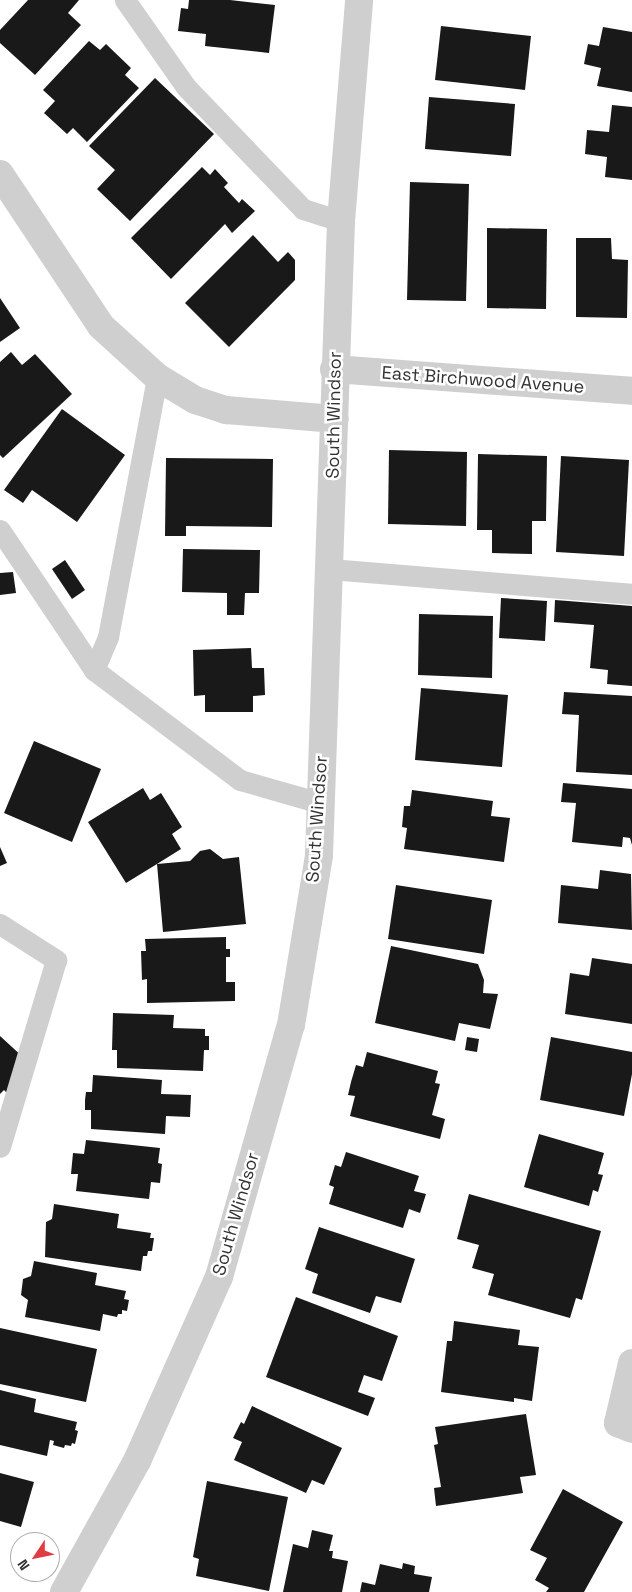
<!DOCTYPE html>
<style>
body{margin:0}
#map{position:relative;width:632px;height:1592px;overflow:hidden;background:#fff;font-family:"Space Grotesk",sans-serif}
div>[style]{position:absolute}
.building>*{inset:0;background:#191919}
.lane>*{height:21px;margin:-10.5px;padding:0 10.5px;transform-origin:10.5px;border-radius:10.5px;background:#cfcfcf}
.street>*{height:28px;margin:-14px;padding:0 14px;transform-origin:14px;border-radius:14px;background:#cfcfcf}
span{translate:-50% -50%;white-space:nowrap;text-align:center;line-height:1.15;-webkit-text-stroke:5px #fff;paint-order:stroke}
.street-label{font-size:18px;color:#323232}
.north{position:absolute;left:10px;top:1532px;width:50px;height:50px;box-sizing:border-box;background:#fff;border:1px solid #adadad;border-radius:50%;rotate:236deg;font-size:14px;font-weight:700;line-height:20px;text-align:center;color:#323232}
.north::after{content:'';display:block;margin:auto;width:18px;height:22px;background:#e03c45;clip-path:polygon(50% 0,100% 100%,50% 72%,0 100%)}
</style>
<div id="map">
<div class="building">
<div style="clip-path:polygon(28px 0,79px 0,68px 13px,81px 25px,35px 75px,0 43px,0 30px)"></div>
<div style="clip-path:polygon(189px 0,230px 0,275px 5px,269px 53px,205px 46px,206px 34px,178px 31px,181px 8px,188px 9px)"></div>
<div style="clip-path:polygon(441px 26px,531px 36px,525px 90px,435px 80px)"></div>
<div style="clip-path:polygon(603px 27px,632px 32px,632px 92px,597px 86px,601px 68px,584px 64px,588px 44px,599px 46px)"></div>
<div style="clip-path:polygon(89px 41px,100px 50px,106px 44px,131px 68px,125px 75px,139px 88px,87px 142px,73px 128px,67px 134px,44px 113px,55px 101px,43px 90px)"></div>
<div style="clip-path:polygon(155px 78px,214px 134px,130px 221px,97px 189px,115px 170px,89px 146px)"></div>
<div style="clip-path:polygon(429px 97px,515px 104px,511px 156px,425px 149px)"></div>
<div style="clip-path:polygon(612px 105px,632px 107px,632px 180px,605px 177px,607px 157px,585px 154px,587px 130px,609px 132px)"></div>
<div style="clip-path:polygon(202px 167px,210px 175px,215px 169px,228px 183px,224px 187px,239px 203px,242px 199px,255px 211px,232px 233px,225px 224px,171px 279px,131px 238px)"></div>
<div style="clip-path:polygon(410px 182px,469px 184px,466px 301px,407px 300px)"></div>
<div style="clip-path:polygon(487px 228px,547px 229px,546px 309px,487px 308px)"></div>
<div style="clip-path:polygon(253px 235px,278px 262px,288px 252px,295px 260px,295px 280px,229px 347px,185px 303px)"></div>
<div style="clip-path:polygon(576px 238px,611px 238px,612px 259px,628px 260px,627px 318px,576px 317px)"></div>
<div style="clip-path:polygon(0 298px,20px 328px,0 342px)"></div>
<div style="clip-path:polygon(11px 352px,22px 365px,35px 354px,72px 394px,3px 458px,0 455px,0 362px)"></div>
<div style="clip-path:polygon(62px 409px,125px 455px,77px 522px,32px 490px,23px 503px,4px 490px)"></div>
<div style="clip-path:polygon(389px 450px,467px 452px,466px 526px,388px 524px)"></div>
<div style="clip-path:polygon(478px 454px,547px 456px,546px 521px,532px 521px,532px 554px,492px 553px,492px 530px,477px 530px)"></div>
<div style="clip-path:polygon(561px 456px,629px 460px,624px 556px,556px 552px)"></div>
<div style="clip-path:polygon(166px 458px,273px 459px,272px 527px,186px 526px,186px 536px,165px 536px)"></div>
<div style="clip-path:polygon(183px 549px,260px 550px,259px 593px,245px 593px,244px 615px,227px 615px,227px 593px,182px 592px)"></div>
<div style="clip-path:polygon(65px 560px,85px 590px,72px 599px,52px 569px)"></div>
<div style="clip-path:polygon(13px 572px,16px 593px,0 595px,0 573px)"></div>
<div style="clip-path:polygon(501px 598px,547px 601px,545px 641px,499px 638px)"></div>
<div style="clip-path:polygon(555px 600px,632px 606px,632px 686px,607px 684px,608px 670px,590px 668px,594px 625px,554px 622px)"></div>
<div style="clip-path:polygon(419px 614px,493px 616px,492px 678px,418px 675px)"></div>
<div style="clip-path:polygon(251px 648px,252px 668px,264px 668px,265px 695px,253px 696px,253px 712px,205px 712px,205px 695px,194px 696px,193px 650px)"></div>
<div style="clip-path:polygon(421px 688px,508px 695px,502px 767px,415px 760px)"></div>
<div style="clip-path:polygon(564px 692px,632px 696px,632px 775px,576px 772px,579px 715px,562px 714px)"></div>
<div style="clip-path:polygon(34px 741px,101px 769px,72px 842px,4px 813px)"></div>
<div style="clip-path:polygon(563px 783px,632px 789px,632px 845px,630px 838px,623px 837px,622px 847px,572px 842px,576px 803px,561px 802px)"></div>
<div style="clip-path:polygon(143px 788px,150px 800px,161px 793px,182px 827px,172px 834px,181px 849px,157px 864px,190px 861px,200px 851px,210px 849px,223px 859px,239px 857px,246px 924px,163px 932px,157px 864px,126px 883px,88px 822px)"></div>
<div style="clip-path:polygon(412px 790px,493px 801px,491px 816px,510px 818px,504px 862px,404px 849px,407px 828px,402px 827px,404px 806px,410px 806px)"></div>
<div style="clip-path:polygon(0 847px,7px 863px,0 866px)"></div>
<div style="clip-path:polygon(600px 870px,631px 874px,632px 930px,558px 923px,561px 885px,598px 889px)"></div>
<div style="clip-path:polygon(396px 885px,492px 900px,484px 954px,388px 939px)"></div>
<div style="clip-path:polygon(226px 937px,226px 949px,230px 949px,230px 957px,226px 957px,226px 982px,235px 982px,235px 1001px,147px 1003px,147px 979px,142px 980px,141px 951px,146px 951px,145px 939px)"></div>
<div style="clip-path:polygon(391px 946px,478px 964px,484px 980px,483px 993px,498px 994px,490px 1029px,459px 1023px,455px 1041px,375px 1023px)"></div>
<div style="clip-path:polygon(592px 958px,632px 964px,632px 1024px,565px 1014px,570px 973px,589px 976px)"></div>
<div style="clip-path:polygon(113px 1013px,174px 1015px,173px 1028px,205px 1029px,205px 1036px,209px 1036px,209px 1050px,204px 1050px,203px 1071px,117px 1068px,117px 1050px,112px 1050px)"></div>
<div style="clip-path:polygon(0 1036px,24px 1058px,7px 1093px,4px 1090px,0 1094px)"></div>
<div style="clip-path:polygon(467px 1037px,479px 1039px,477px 1052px,465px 1050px)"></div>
<div style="clip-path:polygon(551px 1037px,632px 1052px,632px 1074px,624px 1116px,540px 1100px)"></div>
<div style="clip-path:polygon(367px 1052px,438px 1071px,435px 1083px,440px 1084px,432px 1115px,445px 1119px,440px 1139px,350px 1116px,355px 1096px,348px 1095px,351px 1082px,356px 1065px,363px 1067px)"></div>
<div style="clip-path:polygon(93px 1075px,162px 1080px,161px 1094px,191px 1095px,190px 1117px,166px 1116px,165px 1134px,91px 1129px,91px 1110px,85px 1110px,85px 1100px,86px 1092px,92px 1092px)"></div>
<div style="clip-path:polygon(539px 1134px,604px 1153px,598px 1174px,603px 1175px,598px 1192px,593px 1190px,589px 1206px,524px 1187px)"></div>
<div style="clip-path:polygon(86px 1140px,160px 1148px,158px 1163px,162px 1164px,160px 1183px,151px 1182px,149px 1199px,76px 1191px,78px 1174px,71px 1174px,73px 1153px,84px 1154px)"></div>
<div style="clip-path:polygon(346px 1152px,419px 1176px,414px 1191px,426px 1194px,420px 1213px,409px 1209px,403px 1228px,329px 1204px,334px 1187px,329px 1185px,335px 1165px,341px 1167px)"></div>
<div style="clip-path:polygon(469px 1194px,601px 1231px,582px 1300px,576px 1298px,570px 1318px,488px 1295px,494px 1274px,472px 1268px,479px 1245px,457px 1239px)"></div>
<div style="clip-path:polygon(54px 1204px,119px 1214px,117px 1228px,151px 1233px,150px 1238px,154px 1238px,152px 1251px,148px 1251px,147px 1256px,143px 1256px,141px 1271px,45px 1257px,46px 1222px,52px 1219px)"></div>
<div style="clip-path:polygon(319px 1227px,415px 1259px,401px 1303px,376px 1296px,370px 1313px,312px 1293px,318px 1274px,305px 1269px)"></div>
<div style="clip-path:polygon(34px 1261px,97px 1273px,95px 1285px,126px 1291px,124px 1299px,129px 1300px,127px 1311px,122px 1310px,122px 1314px,118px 1314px,117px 1317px,103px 1314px,100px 1331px,25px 1317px,28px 1300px,21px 1295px,23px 1279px,31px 1276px)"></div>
<div style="clip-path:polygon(296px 1297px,398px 1336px,382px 1381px,364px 1375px,358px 1392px,375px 1398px,368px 1416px,266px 1377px)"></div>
<div style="clip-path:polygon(454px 1321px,520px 1330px,518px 1345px,539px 1347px,532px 1401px,514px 1398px,514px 1402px,441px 1392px,447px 1341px,452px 1341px)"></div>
<div style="clip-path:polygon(0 1328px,97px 1349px,86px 1402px,0 1384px)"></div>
<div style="clip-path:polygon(0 1390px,36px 1399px,34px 1412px,77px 1422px,75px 1430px,78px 1431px,75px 1444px,72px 1443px,71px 1446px,65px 1445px,64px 1448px,53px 1445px,54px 1441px,50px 1440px,47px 1456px,0 1445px)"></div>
<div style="clip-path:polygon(252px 1406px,342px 1448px,324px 1485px,312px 1480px,306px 1493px,234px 1460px,242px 1442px,233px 1438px,241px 1422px,244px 1424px)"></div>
<div style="clip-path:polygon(526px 1414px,536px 1475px,520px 1477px,523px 1493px,436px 1506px,434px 1488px,441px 1487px,434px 1445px,438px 1444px,435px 1427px)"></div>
<div style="clip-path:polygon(0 1473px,34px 1482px,21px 1527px,0 1521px)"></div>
<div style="clip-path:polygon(207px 1481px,288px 1497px,269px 1591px,196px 1576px,199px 1559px,193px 1557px)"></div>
<div style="clip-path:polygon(563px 1489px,623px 1522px,584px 1592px,546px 1592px,549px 1588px,535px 1580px,547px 1558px,530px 1550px)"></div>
<div style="clip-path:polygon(312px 1530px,333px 1535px,329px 1551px,333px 1551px,332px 1558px,348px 1561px,342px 1592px,283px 1592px,293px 1544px,308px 1548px)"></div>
<div style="clip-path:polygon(403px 1563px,415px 1566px,414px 1574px,432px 1577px,429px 1592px,360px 1592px,362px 1582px,375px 1585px,380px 1564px,402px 1569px)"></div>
</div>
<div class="lane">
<div style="left:125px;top:0;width:106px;rotate:55deg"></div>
<div style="left:186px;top:87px;width:169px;rotate:46.2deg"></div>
<div style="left:303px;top:209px;width:40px;rotate:18deg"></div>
<div style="left:0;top:530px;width:169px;rotate:56.1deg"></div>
<div style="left:94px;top:670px;width:183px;rotate:37deg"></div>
<div style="left:240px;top:780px;width:83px;rotate:16deg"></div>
<div style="left:330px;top:569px;width:303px;rotate:4.7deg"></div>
<div style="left:94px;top:670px;width:36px;rotate:-67deg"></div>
<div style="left:108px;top:637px;width:265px;rotate:-79.3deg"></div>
<div style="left:0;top:924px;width:67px;rotate:32.7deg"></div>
<div style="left:56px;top:960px;width:195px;rotate:106.7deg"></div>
</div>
<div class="street">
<div style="left:0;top:174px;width:182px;rotate:56.4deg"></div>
<div style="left:101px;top:326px;width:76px;rotate:42.3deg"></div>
<div style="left:157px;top:377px;width:44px;rotate:31.2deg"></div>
<div style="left:195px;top:400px;width:33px;rotate:18deg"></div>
<div style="left:226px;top:410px;width:109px;rotate:4.7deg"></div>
<div style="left:334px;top:369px;width:299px;rotate:4.2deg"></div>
<div style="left:632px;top:1363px;width:62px;rotate:103.1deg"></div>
<div style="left:618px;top:1423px;width:15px;rotate:23deg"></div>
<div style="left:64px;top:1592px;width:150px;rotate:-60.9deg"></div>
<div style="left:137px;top:1461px;width:201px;rotate:-66deg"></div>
<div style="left:219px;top:1277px;width:262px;rotate:-74.1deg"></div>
<div style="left:291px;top:1025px;width:172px;rotate:-80.6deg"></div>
<div style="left:319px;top:855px;width:634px;rotate:-88.01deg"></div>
<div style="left:341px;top:221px;width:222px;rotate:-85.3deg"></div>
</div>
<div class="street-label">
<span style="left:483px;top:380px;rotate:4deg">East Birchwood Avenue</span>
<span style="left:334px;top:415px;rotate:-89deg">South Windsor</span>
<span style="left:317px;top:819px;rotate:-86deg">South Windsor</span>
<span style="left:236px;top:1214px;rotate:-74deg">South Windsor</span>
</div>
<div class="north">N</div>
</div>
